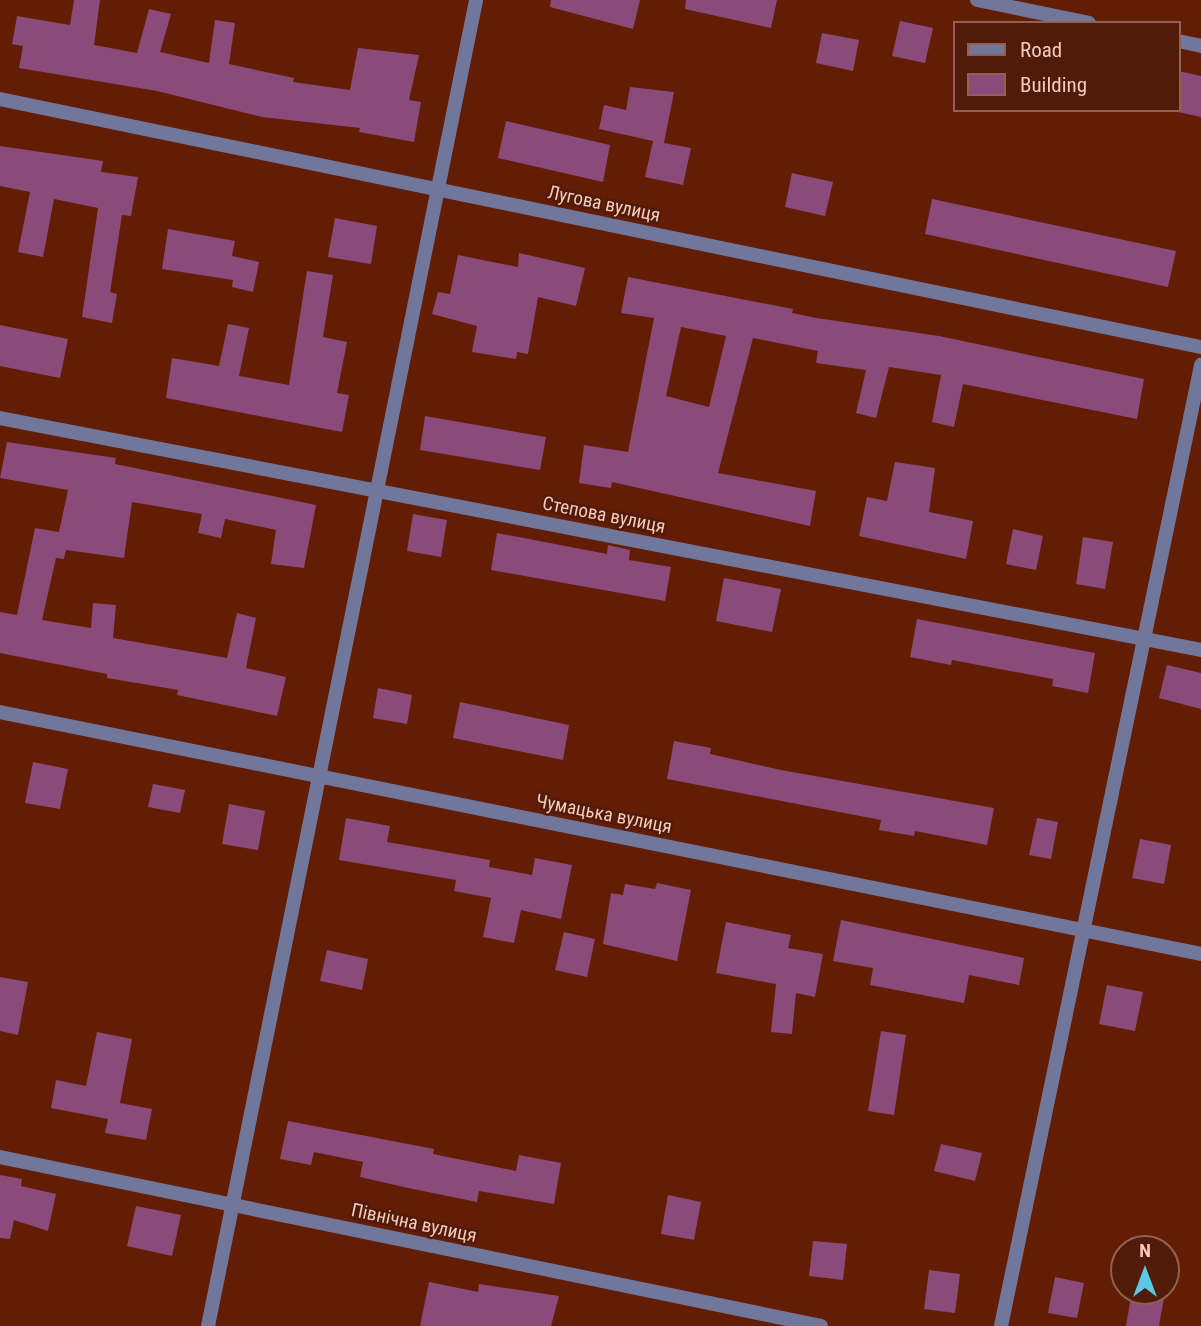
<!DOCTYPE html>
<meta charset="utf-8">
<style>
body{margin:0}
#map{position:relative;width:1201px;height:1326px;overflow:hidden;background:#641d05;font-family:"Roboto Condensed",sans-serif}
div>[style]{position:absolute}
.building>*{inset:0;background:#8a4a7a}
.street>*{height:14px;margin:-7px;padding:0 7px;transform-origin:7px;border-radius:7px;background:#71779a}
span{translate:-50% -50%;white-space:nowrap;text-align:center;line-height:1.15;-webkit-text-stroke:5px #511b0a;paint-order:stroke}
.street-label{font-size:19px;color:#f6cabc}
.legend{position:absolute;left:953px;top:21px;width:228px;height:91px;box-sizing:border-box;background:#511b0a;border:2px solid #936151;margin:0;padding:9px 12px;list-style:none;font-size:21px;color:#f6cabc}
.legend li{display:flex;align-items:center;gap:14px;height:35px}
.legend b{width:35px;border:2px solid #936151}
.north{position:absolute;left:1110px;top:1235px;width:70px;height:70px;box-sizing:border-box;background:#511b0a;border:2px solid #936151;border-radius:50%;rotate:0deg;font-size:19px;font-weight:700;line-height:28px;text-align:center;color:#f6cabc}
.north::after{content:'';display:block;margin:auto;width:24px;height:32px;background:#59c8e5;clip-path:polygon(50% 0,100% 100%,50% 72%,0 100%)}
</style>
<div id="map">
<div class="building">
<div style="clip-path:polygon(74px 0,100px 0,94px 45px,137px 53px,149px 9px,171px 14px,160px 52px,209px 63px,215px 20px,235px 23px,229px 64px,294px 78px,293px 82px,350px 90px,358px 48px,419px 55px,409px 100px,421px 102px,414px 142px,359px 132px,360px 128px,262px 117px,157px 91px,19px 68px,23px 46px,12px 44px,17px 16px,70px 25px)"></div>
<div style="clip-path:polygon(551px 0,640px 0,633px 29px,550px 7px)"></div>
<div style="clip-path:polygon(686px 0,777px 0,771px 28px,685px 9px)"></div>
<div style="clip-path:polygon(900px 21px,933px 28px,925px 63px,892px 56px)"></div>
<div style="clip-path:polygon(822px 33px,859px 40px,853px 71px,816px 63px)"></div>
<div style="clip-path:polygon(1178px 71px,1201px 76px,1201px 117px,1178px 112px)"></div>
<div style="clip-path:polygon(630px 87px,674px 92px,664px 143px,691px 148px,683px 185px,645px 177px,653px 141px,599px 129px,604px 105px,626px 110px)"></div>
<div style="clip-path:polygon(506px 121px,610px 145px,603px 182px,498px 158px)"></div>
<div style="clip-path:polygon(0 146px,103px 161px,101px 172px,138px 177px,131px 216px,122px 215px,110px 292px,117px 294px,112px 323px,82px 317px,98px 208px,54px 199px,43px 257px,18px 252px,30px 192px,0 186px)"></div>
<div style="clip-path:polygon(792px 173px,833px 182px,825px 216px,785px 207px)"></div>
<div style="clip-path:polygon(932px 199px,1176px 251px,1168px 287px,925px 234px)"></div>
<div style="clip-path:polygon(335px 218px,377px 226px,371px 264px,328px 257px)"></div>
<div style="clip-path:polygon(168px 229px,235px 241px,232px 256px,259px 262px,253px 292px,232px 287px,233px 280px,162px 269px)"></div>
<div style="clip-path:polygon(519px 253px,585px 268px,576px 306px,538px 297px,528px 354px,517px 352px,516px 359px,472px 352px,477px 326px,432px 314px,438px 292px,450px 294px,458px 255px,518px 267px)"></div>
<div style="clip-path:polygon(307px 271px,333px 275px,323px 337px,347px 342px,337px 393px,349px 395px,342px 432px,166px 398px,172px 358px,219px 366px,228px 324px,249px 328px,239px 376px,289px 385px)"></div>
<div style="clip-path:polygon(evenodd,628px 277px,793px 309px,792px 313px,816px 318px,939px 336px,1144px 379px,1137px 419px,963px 384px,954px 427px,932px 422px,941px 375px,889px 367px,876px 418px,856px 413px,866px 370px,816px 363px,818px 351px,753px 338px,718px 473px,816px 491px,810px 526px,612px 482px,611px 488px,579px 483px,584px 445px,628px 452px,654px 318px,621px 313px,628px 277px,681px 327px,726px 336px,709px 407px,666px 396px,681px 327px)"></div>
<div style="clip-path:polygon(0 325px,68px 339px,60px 378px,0 366px)"></div>
<div style="clip-path:polygon(425px 416px,546px 437px,540px 470px,420px 450px)"></div>
<div style="clip-path:polygon(7px 442px,116px 458px,115px 464px,316px 505px,304px 568px,271px 564px,276px 530px,225px 519px,221px 538px,198px 533px,202px 514px,132px 502px,124px 558px,66px 550px,64px 559px,56px 558px,42px 620px,91px 628px,93px 603px,116px 605px,113px 638px,227px 658px,237px 613px,256px 618px,246px 668px,286px 677px,277px 716px,177px 695px,178px 690px,107px 678px,107px 674px,0 653px,0 612px,17px 615px,35px 528px,59px 532px,68px 490px,0 478px)"></div>
<div style="clip-path:polygon(895px 462px,935px 468px,929px 512px,973px 521px,966px 559px,859px 536px,867px 497px,887px 501px)"></div>
<div style="clip-path:polygon(413px 514px,447px 520px,441px 557px,407px 551px)"></div>
<div style="clip-path:polygon(1013px 529px,1043px 536px,1036px 570px,1006px 564px)"></div>
<div style="clip-path:polygon(497px 533px,607px 554px,608px 545px,630px 550px,629px 560px,671px 567px,665px 601px,491px 570px)"></div>
<div style="clip-path:polygon(1083px 537px,1113px 542px,1105px 589px,1076px 584px)"></div>
<div style="clip-path:polygon(724px 578px,781px 589px,772px 632px,716px 621px)"></div>
<div style="clip-path:polygon(917px 619px,1095px 653px,1088px 693px,1052px 686px,1053px 679px,952px 660px,951px 665px,910px 657px)"></div>
<div style="clip-path:polygon(1167px 665px,1201px 673px,1201px 709px,1159px 698px)"></div>
<div style="clip-path:polygon(378px 688px,412px 695px,407px 724px,373px 718px)"></div>
<div style="clip-path:polygon(460px 702px,569px 725px,563px 760px,453px 738px)"></div>
<div style="clip-path:polygon(674px 741px,711px 748px,710px 754px,781px 770px,994px 808px,987px 845px,915px 831px,914px 836px,879px 830px,881px 820px,667px 779px)"></div>
<div style="clip-path:polygon(33px 762px,68px 769px,60px 809px,25px 803px)"></div>
<div style="clip-path:polygon(153px 784px,185px 790px,180px 813px,148px 807px)"></div>
<div style="clip-path:polygon(229px 804px,265px 811px,258px 850px,222px 844px)"></div>
<div style="clip-path:polygon(346px 818px,390px 826px,387px 842px,490px 860px,489px 867px,532px 875px,535px 858px,572px 865px,561px 919px,521px 910px,514px 943px,483px 937px,491px 898px,454px 891px,456px 880px,339px 860px)"></div>
<div style="clip-path:polygon(1037px 818px,1058px 822px,1051px 859px,1029px 855px)"></div>
<div style="clip-path:polygon(1140px 839px,1171px 845px,1164px 884px,1132px 878px)"></div>
<div style="clip-path:polygon(657px 883px,691px 890px,677px 961px,603px 944px,611px 893px,623px 895px,625px 884px,655px 889px)"></div>
<div style="clip-path:polygon(841px 920px,1024px 958px,1019px 985px,969px 975px,964px 1003px,870px 985px,873px 968px,833px 961px)"></div>
<div style="clip-path:polygon(726px 922px,791px 935px,788px 948px,823px 954px,815px 997px,796px 993px,792px 1034px,771px 1032px,776px 984px,716px 973px)"></div>
<div style="clip-path:polygon(564px 932px,595px 939px,587px 977px,555px 970px)"></div>
<div style="clip-path:polygon(327px 950px,368px 959px,362px 990px,320px 981px)"></div>
<div style="clip-path:polygon(0 977px,28px 982px,18px 1035px,0 1031px)"></div>
<div style="clip-path:polygon(1107px 985px,1143px 992px,1135px 1031px,1099px 1024px)"></div>
<div style="clip-path:polygon(881px 1031px,906px 1035px,894px 1115px,868px 1111px)"></div>
<div style="clip-path:polygon(97px 1032px,132px 1039px,120px 1103px,152px 1109px,146px 1140px,105px 1133px,108px 1119px,51px 1108px,56px 1080px,86px 1086px)"></div>
<div style="clip-path:polygon(288px 1121px,434px 1149px,433px 1154px,516px 1171px,519px 1155px,561px 1163px,554px 1204px,479px 1191px,477px 1202px,408px 1188px,360px 1177px,363px 1162px,314px 1152px,311px 1165px,280px 1159px)"></div>
<div style="clip-path:polygon(941px 1144px,982px 1153px,975px 1181px,934px 1171px)"></div>
<div style="clip-path:polygon(0 1175px,22px 1179px,21px 1186px,56px 1194px,48px 1231px,14px 1220px,10px 1239px,0 1238px)"></div>
<div style="clip-path:polygon(668px 1195px,701px 1202px,694px 1240px,661px 1234px)"></div>
<div style="clip-path:polygon(136px 1206px,181px 1215px,172px 1256px,127px 1246px)"></div>
<div style="clip-path:polygon(813px 1241px,847px 1244px,843px 1280px,809px 1276px)"></div>
<div style="clip-path:polygon(929px 1270px,960px 1274px,955px 1313px,924px 1309px)"></div>
<div style="clip-path:polygon(1055px 1277px,1084px 1283px,1077px 1318px,1048px 1313px)"></div>
<div style="clip-path:polygon(429px 1282px,478px 1292px,479px 1284px,559px 1296px,551px 1326px,420px 1326px)"></div>
<div style="clip-path:polygon(1132px 1291px,1164px 1298px,1159px 1326px,1126px 1326px)"></div>
</div>
<div class="street">
<div style="left:977px;top:0;width:114px;rotate:11.6deg"></div>
<div style="left:1178px;top:41px;width:24px;rotate:12deg"></div>
<div style="left:0;top:99px;width:1226px;rotate:11.67deg"></div>
<div style="left:0;top:418px;width:1223px;rotate:10.93deg"></div>
<div style="left:0;top:712px;width:1225px;rotate:11.39deg"></div>
<div style="left:0;top:1157px;width:838px;rotate:11.63deg"></div>
<div style="left:208px;top:1326px;width:1353px;rotate:-78.57deg"></div>
<div style="left:1001px;top:1326px;width:982px;rotate:-78.24deg"></div>
</div>
<div class="street-label">
<span style="left:604px;top:204px;rotate:12deg">Лугова вулиця</span>
<span style="left:604px;top:515px;rotate:11deg">Степова вулиця</span>
<span style="left:604px;top:814px;rotate:11deg">Чумацька вулиця</span>
<span style="left:414px;top:1223px;rotate:12deg">Північна вулиця</span>
</div>
<ul class="legend">
<li><b style="height:9px;background:#71779a"></b>Road</li>
<li><b style="height:19px;background:#8a4a7a"></b>Building</li>
</ul>
<div class="north">N</div>
</div>
